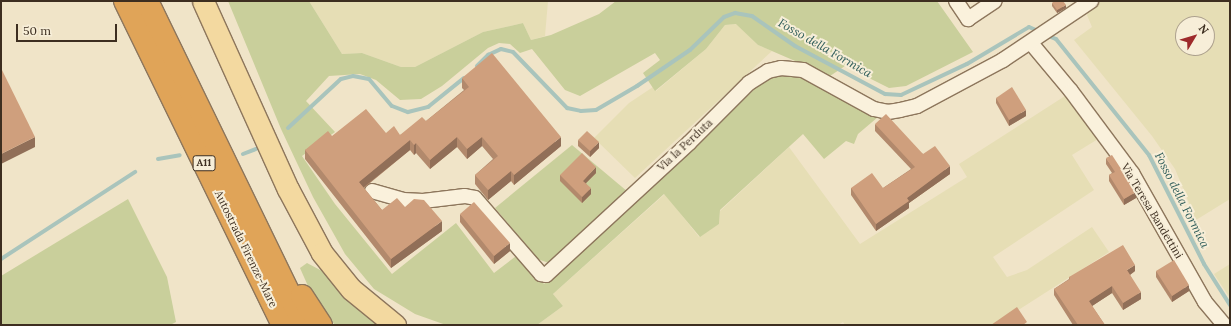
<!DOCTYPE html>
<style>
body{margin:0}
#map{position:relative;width:1231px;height:326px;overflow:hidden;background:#f0e4c8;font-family:Lora,serif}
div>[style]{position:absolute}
.farmland>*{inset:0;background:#e6deb5}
.green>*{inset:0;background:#c9cf9b}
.stream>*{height:4px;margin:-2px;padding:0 2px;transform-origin:2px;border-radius:2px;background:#a9c4bc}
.roads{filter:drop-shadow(1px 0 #8d765c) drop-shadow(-1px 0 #8d765c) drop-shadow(0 1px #8d765c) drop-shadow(0 -1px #8d765c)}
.minor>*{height:14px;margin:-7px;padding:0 7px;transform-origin:7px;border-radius:7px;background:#faf1dc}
.primary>*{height:21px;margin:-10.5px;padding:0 10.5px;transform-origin:10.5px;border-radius:10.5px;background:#f3d9a0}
.motorway>*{height:22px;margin:-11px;padding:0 11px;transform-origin:11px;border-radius:11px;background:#e0a458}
.wall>*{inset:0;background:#b2896c}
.shaded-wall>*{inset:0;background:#916f58}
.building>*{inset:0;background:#cf9f7d}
span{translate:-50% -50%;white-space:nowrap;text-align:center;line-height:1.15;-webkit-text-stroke:4px #f7eed8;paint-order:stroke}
.shield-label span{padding:1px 3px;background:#f7eed8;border:1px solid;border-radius:3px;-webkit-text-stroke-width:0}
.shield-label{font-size:10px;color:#3d2e20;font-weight:700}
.street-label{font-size:11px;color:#3d2e20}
.water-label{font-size:12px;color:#2f5d5a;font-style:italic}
.frame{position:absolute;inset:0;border:2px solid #3d2e20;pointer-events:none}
.north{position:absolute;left:1175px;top:16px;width:40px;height:40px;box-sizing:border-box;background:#f7eed8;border:1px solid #ada18e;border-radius:50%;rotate:52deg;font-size:11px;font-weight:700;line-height:16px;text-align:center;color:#3d2e20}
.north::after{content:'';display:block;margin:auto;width:14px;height:18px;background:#9e2a2b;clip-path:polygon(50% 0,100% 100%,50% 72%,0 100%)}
.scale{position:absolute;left:16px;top:24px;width:101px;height:18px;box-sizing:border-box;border:2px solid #3d2e20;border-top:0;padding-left:5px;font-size:12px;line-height:14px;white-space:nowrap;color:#3d2e20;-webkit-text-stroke:3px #f7eed8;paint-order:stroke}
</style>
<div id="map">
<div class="farmland">
<div style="clip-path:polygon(309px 1px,548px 1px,545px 36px,531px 40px,523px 23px,483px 32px,415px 67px,401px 67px,362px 53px,342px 54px)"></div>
<div style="clip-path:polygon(evenodd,1101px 1px,1230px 1px,1230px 199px,1196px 220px,1175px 169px,1152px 136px,1074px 40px,1092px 27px,1087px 15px,1091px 8px,1101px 1px,1183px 24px,1207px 24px,1207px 48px,1183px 48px,1183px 24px)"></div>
<div style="clip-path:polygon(737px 24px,758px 45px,772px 51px,635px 178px,594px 138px,629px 103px,653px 87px,656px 91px,706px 49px,725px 25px)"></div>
<div style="clip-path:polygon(1065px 96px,1098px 139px,1072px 155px,1094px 190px,993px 257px,1007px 277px,1027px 270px,1092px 227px,1109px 252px,995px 325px,845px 325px,843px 322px,838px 325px,537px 325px,563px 306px,553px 294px,665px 194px,699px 237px,719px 224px,720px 211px,789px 147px,860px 244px,967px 177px,959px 164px)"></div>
<div style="clip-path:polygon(1230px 264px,1230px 298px,1214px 274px)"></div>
</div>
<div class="green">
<div style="clip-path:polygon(228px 1px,309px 1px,342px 54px,362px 53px,401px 67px,415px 67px,483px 32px,523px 23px,531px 40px,551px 35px,599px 14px,616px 1px,937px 1px,973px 52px,906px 86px,889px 88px,845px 66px,830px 76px,758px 45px,736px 24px,725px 25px,706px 49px,655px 91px,643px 73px,660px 60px,655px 53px,580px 96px,565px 90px,532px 49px,520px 53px,510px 44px,499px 43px,488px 48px,442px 86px,421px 99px,400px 100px,376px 80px,360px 74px,329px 76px,306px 101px,335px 132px,302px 156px,335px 204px,392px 274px,456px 223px,494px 273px,520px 253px,544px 284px,770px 75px,786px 72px,811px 80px,878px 117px,858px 134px,854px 144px,846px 141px,824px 159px,803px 134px,720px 210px,719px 224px,700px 237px,664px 194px,553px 294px,563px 306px,537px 325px,446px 325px,415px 314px,374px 289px,345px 254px,313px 197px,281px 129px)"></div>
<div style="clip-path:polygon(572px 145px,628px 192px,556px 260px,549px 263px,543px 261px,538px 259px,495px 208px)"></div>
<div style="clip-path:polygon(128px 199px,167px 277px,176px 322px,170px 325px,1px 325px,1px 276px)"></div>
<div style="clip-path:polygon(307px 263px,324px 272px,379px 325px,335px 325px,315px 302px,300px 268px)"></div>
</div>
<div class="stream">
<div style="left:1046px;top:35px;width:11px;rotate:22deg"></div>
<div style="left:1056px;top:39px;width:149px;rotate:51.3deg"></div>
<div style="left:1149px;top:155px;width:122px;rotate:63.2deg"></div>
<div style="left:1204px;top:264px;width:49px;rotate:57.6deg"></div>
<div style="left:477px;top:66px;width:16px;rotate:-45deg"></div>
<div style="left:488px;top:55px;width:14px;rotate:-25deg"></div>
<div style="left:501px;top:49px;width:12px;rotate:14deg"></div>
<div style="left:513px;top:52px;width:78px;rotate:46deg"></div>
<div style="left:567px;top:108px;width:14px;rotate:12deg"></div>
<div style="left:581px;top:111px;width:15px;rotate:-4deg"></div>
<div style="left:596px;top:110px;width:48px;rotate:-30.3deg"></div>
<div style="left:637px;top:86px;width:64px;rotate:-34.2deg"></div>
<div style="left:690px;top:50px;width:47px;rotate:-44.1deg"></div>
<div style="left:724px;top:17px;width:12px;rotate:-20deg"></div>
<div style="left:735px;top:13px;width:17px;rotate:10deg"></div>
<div style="left:752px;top:16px;width:52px;rotate:34.9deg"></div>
<div style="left:795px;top:46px;width:102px;rotate:28.1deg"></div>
<div style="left:885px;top:94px;width:16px;rotate:4deg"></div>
<div style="left:901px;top:95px;width:73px;rotate:-25.2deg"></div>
<div style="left:967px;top:64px;width:72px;rotate:-30.8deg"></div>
<div style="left:1029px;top:27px;width:12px;rotate:24deg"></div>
<div style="left:288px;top:128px;width:72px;rotate:-42.8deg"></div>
<div style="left:341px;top:79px;width:12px;rotate:-14deg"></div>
<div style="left:353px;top:76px;width:16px;rotate:11deg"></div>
<div style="left:369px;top:79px;width:35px;rotate:50deg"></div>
<div style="left:392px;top:106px;width:17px;rotate:21deg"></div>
<div style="left:408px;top:112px;width:21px;rotate:-14deg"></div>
<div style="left:428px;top:107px;width:46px;rotate:-38.9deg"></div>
<div style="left:243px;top:154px;width:14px;rotate:-21deg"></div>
<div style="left:158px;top:159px;width:22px;rotate:-10deg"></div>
<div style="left:1px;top:259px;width:160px;rotate:-33deg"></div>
</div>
<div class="roads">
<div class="minor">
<div style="left:956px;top:1px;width:22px;rotate:56deg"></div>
<div style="left:968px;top:19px;width:32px;rotate:-34deg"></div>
<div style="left:1031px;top:43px;width:62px;rotate:50.2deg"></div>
<div style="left:1071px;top:91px;width:102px;rotate:53.4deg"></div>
<div style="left:1132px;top:173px;width:148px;rotate:60.5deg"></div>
<div style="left:1205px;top:302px;width:30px;rotate:50deg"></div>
<div style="left:372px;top:191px;width:32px;rotate:16deg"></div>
<div style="left:403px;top:200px;width:20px;rotate:3deg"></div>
<div style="left:423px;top:201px;width:42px;rotate:-6.8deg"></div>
<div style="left:465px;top:196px;width:10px;rotate:11deg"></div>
<div style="left:475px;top:198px;width:101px;rotate:49deg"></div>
<div style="left:541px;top:274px;width:5px;rotate:11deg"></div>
<div style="left:546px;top:275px;width:195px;rotate:-42.7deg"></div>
<div style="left:689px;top:143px;width:85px;rotate:-45deg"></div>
<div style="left:749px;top:83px;width:22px;rotate:-32deg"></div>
<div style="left:768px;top:71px;width:13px;rotate:-13deg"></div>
<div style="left:781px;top:68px;width:22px;rotate:5deg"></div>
<div style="left:803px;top:70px;width:81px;rotate:28.8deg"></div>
<div style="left:874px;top:109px;width:14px;rotate:12deg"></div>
<div style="left:888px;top:112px;width:12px;rotate:-9deg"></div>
<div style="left:900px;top:110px;width:17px;rotate:-13deg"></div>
<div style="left:917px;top:106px;width:98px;rotate:-28.1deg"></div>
<div style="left:1003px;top:60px;width:106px;rotate:-33.8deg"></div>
</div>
<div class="primary">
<div style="left:203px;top:1px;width:206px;rotate:65.7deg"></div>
<div style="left:288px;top:189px;width:72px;rotate:62deg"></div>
<div style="left:322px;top:253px;width:46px;rotate:51.1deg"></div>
<div style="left:351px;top:289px;width:57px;rotate:39.3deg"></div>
</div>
<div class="motorway">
<div style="left:125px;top:1px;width:360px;rotate:64deg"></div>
<div style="left:147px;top:1px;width:360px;rotate:64.1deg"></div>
<div style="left:302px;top:296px;width:35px;rotate:57deg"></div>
</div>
</div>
<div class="wall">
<div style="clip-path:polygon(1052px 3px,1066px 8px,1057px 13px,1052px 6px)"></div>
<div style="clip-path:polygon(462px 78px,561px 146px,514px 185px,511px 181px,488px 200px,475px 184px,475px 175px,493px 159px,482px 146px,467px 159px,457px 147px,430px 169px,416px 153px,414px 155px,410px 150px,364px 188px,382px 210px,405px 207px,442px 231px,391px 268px,305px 159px,305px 150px,332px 136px,386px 133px,400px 135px,426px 121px,464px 90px,462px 88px)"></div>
<div style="clip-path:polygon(996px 98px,1026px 116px,1009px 126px,996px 103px)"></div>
<div style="clip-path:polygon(875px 124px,923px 154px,950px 174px,909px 203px,909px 208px,876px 231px,851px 195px,851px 188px,883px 188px,911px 169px,875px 131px)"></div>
<div style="clip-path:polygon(578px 140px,599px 148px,590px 157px,578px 146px)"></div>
<div style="clip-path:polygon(1106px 158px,1136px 198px,1124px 205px,1109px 181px,1109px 175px,1112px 173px,1106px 164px)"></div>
<div style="clip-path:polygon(596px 173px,586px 183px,591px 194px,582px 203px,560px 181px,560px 175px)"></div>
<div style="clip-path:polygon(460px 214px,510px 251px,494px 264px,460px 222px)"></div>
<div style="clip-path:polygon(1135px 271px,1130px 275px,1141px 299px,1123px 310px,1112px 293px,1092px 306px,1105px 325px,1073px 325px,1054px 295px,1054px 289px,1069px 279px,1069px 277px)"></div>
<div style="clip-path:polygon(1156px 271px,1189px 291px,1172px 302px,1156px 277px)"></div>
</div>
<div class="shaded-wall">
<div style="clip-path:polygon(1066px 5px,1066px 8px,1057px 13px,1057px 10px)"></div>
<div style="clip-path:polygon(1026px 110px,1026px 116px,1009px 126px,1009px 120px)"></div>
<div style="clip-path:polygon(35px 137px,35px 147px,1px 164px,1px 154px)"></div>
<div style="clip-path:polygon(457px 137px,457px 147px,430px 169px,430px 160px)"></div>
<div style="clip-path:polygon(482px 137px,482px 146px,467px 159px,467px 149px)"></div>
<div style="clip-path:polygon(561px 137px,561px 146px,514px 185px,514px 175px)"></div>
<div style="clip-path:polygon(410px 140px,410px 150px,359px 191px,359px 182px)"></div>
<div style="clip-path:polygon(599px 142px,599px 148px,590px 157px,590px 151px)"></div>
<div style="clip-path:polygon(416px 143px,416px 153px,414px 155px,414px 145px)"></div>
<div style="clip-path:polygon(950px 166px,950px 174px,909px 203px,909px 208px,876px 231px,876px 224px,907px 198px)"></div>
<div style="clip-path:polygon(596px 167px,596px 173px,583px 186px,583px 181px)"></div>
<div style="clip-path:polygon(511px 171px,511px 181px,488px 200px,488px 190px)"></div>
<div style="clip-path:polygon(591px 188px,591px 194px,582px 203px,582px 197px)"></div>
<div style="clip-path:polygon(1136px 192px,1136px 198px,1124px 205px,1124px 199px)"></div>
<div style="clip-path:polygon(442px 221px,442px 231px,391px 268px,391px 259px)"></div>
<div style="clip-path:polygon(510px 243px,510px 251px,494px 264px,494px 256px)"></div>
<div style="clip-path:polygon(1135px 265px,1135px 271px,1127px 277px,1127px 270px)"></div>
<div style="clip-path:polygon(1189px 285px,1189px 291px,1172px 302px,1172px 296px)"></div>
<div style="clip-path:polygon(1112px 286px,1112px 293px,1089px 308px,1089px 301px)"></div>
<div style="clip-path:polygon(1141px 292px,1141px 299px,1123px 310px,1123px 303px)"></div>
</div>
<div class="building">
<div style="clip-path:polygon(1054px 1px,1063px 1px,1066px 5px,1057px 10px,1052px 3px)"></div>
<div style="clip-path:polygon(492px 53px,561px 137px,514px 175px,511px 171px,488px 190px,475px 175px,498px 156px,482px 137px,467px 149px,457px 137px,430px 160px,416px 143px,414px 145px,410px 140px,359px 182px,382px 210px,397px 198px,405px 207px,414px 199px,424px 200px,442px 221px,391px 259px,305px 150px,328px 131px,332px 136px,366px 109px,386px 133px,394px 126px,400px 135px,422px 117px,426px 121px,469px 87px,462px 78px)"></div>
<div style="clip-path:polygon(1px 68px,35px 137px,1px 154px)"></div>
<div style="clip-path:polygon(1012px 87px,1026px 110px,1009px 120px,996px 98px)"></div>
<div style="clip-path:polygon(886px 114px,923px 154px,935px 146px,950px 166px,907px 198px,909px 201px,876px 224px,851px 188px,872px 173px,883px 188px,915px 167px,875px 124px)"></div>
<div style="clip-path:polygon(587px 131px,599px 142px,590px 151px,578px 140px)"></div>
<div style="clip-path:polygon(582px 153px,596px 167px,583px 181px,591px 188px,582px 197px,560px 175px)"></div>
<div style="clip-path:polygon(1112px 155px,1136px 192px,1124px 199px,1109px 175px,1115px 172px,1106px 158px)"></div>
<div style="clip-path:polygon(474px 202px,510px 243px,494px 256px,460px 214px)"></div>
<div style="clip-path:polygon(1123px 245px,1135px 265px,1127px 270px,1141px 292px,1123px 303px,1112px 286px,1089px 301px,1105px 325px,1078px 325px,1054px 289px,1070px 279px,1069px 277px)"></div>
<div style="clip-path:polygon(1174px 260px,1189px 285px,1172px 296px,1156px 271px)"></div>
<div style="clip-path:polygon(1017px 307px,1027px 322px,1023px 325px,991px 325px)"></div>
</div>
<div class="shield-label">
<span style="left:204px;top:163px">A11</span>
</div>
<div class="street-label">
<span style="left:685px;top:145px;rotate:-43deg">Via la Perduta</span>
<span style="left:1152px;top:211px;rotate:59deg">Via Teresa Bandettini</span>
<span style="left:246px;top:249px;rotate:64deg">Autostrada Firenze-Mare</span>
</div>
<div class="water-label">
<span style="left:825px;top:48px;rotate:30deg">Fosso della Formica</span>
<span style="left:1182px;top:200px;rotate:63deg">Fosso della Formica</span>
</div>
<div class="frame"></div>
<div class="north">N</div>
<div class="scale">50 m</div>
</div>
